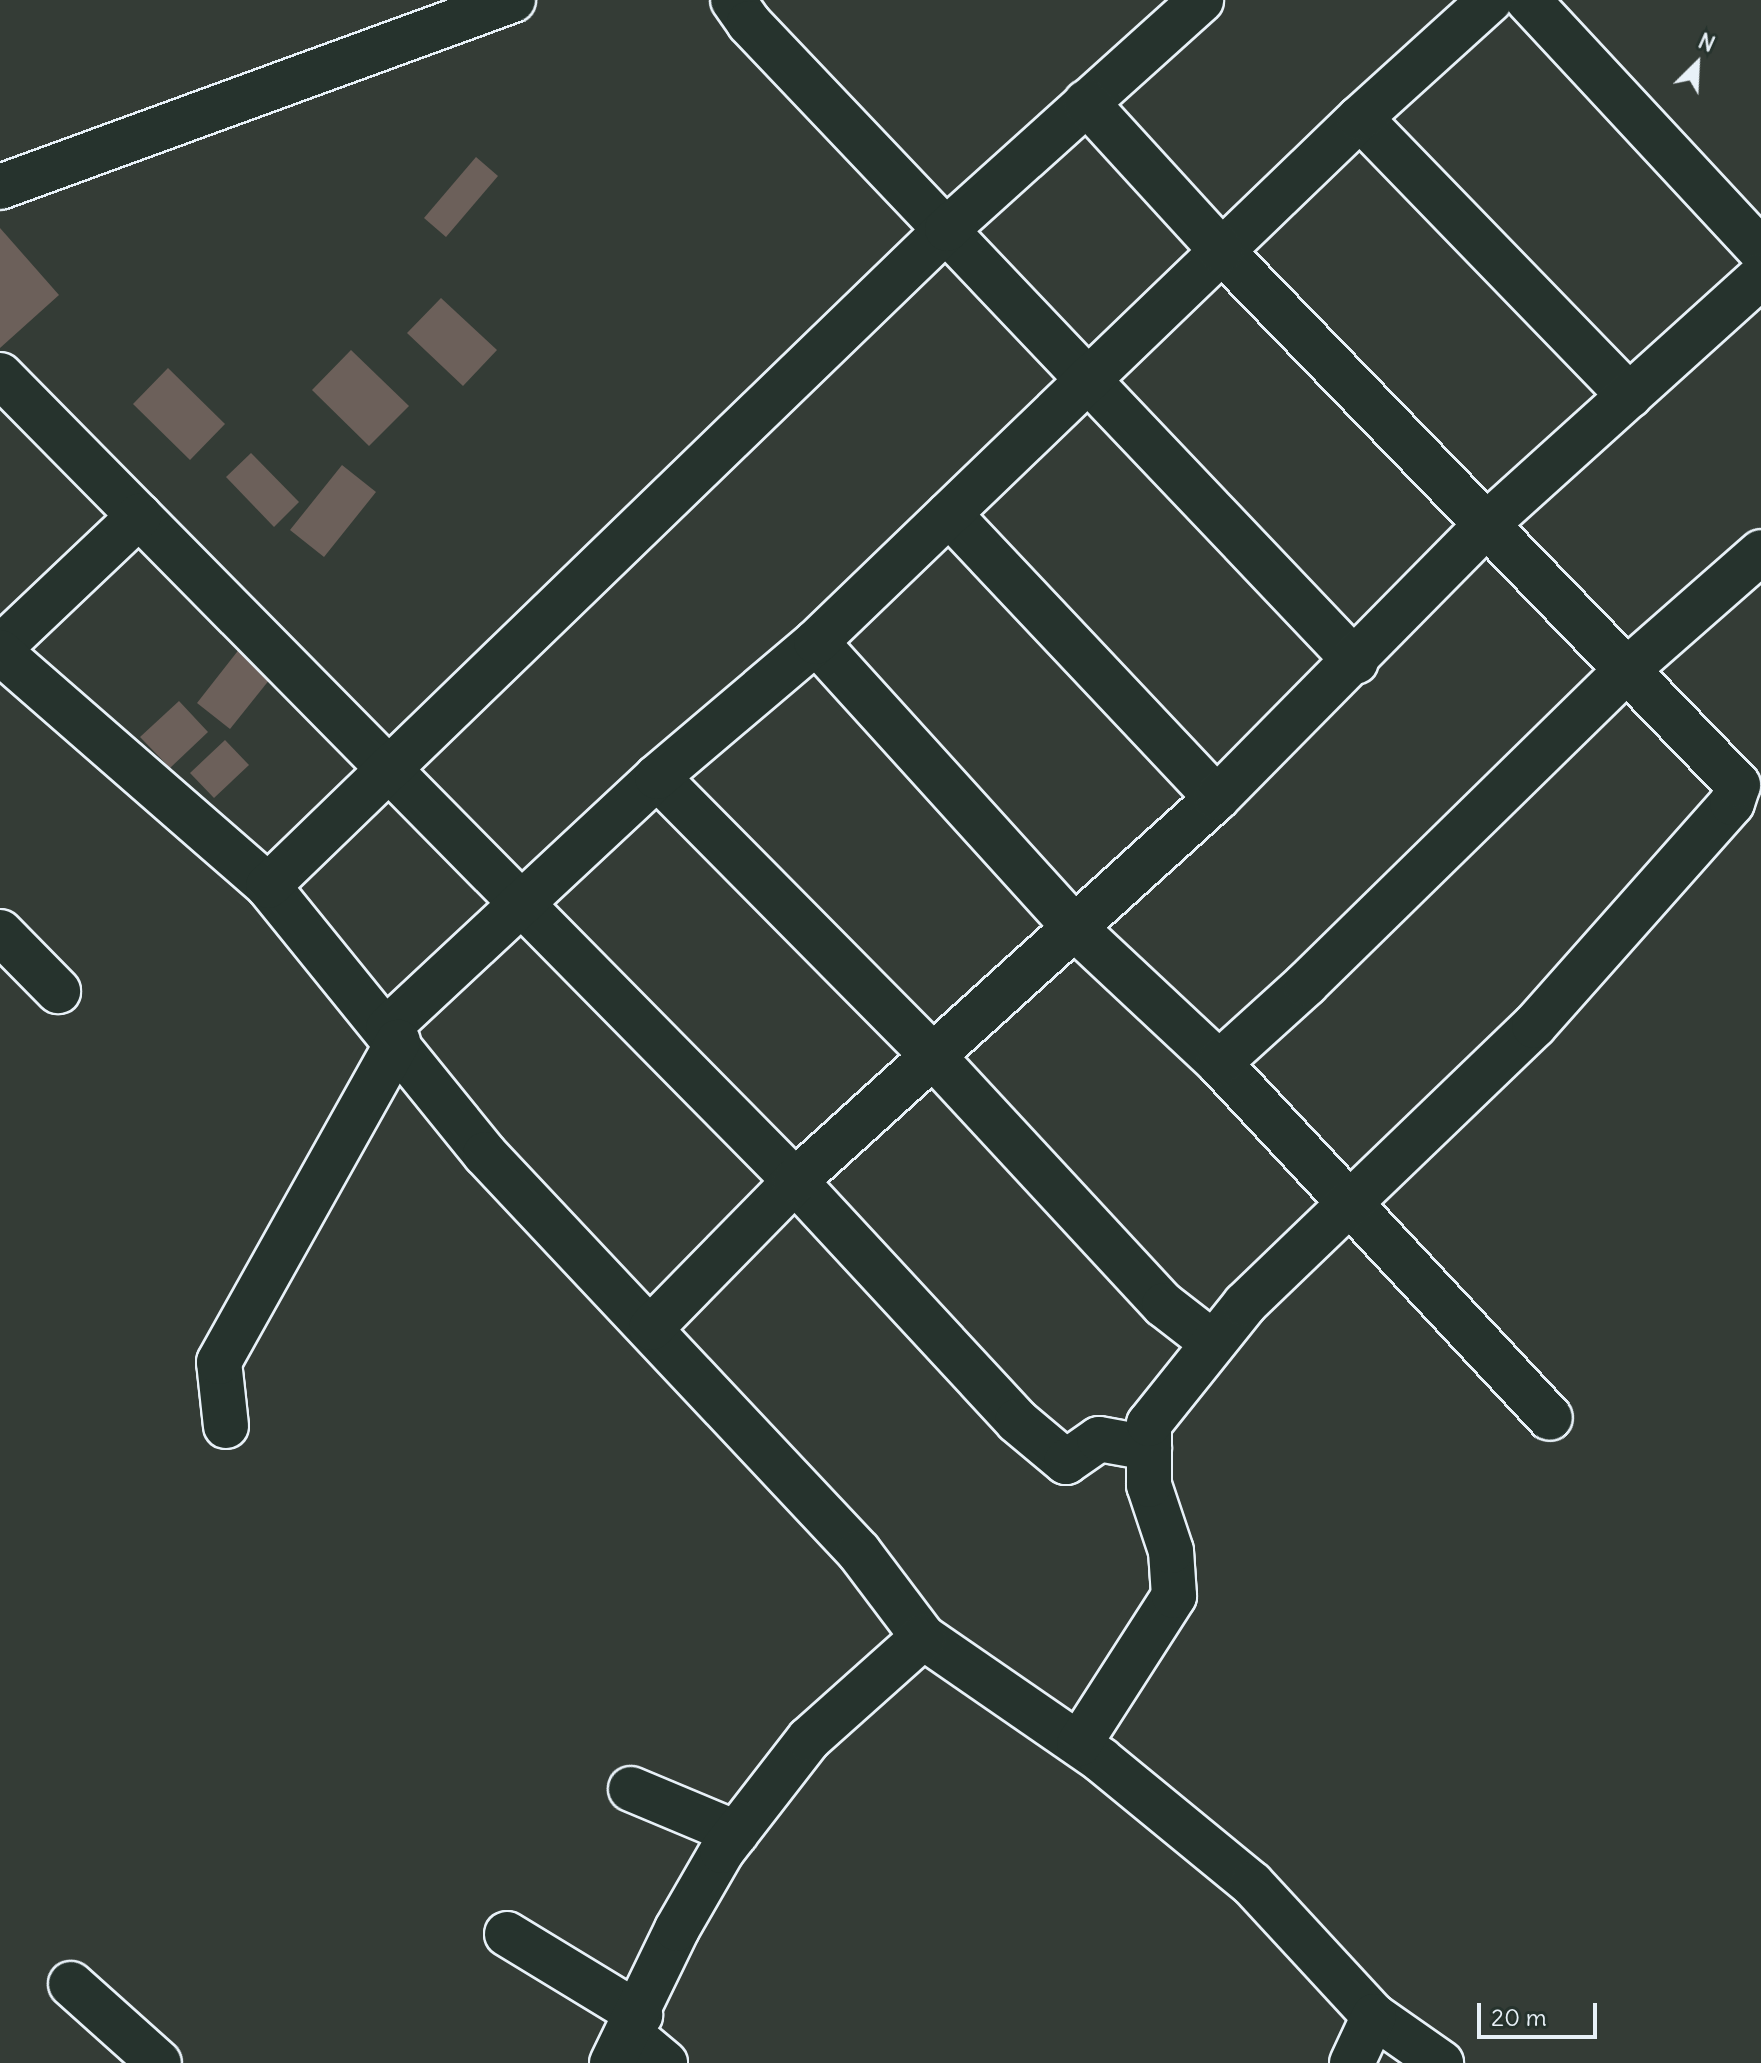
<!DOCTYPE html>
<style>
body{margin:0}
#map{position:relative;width:1761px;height:2063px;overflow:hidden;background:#343c36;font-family:Delius,sans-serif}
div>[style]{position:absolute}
.building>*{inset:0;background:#6c605a}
.roads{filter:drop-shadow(2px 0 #e8f1f8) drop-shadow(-2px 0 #e8f1f8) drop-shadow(0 2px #e8f1f8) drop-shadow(0 -2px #e8f1f8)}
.street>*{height:44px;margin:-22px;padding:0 22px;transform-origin:22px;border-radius:22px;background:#26332d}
span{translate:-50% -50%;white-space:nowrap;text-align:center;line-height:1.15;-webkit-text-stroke:6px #26332d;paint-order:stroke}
.north{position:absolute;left:1657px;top:24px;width:80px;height:80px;-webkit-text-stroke:6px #26332d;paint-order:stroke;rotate:24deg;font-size:22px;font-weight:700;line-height:32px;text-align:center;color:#e8f1f8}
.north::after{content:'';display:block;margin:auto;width:28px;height:36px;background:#e8f1f8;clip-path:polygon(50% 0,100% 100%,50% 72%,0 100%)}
.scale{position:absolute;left:1477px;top:2003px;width:120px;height:36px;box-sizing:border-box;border:4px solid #e8f1f8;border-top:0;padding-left:10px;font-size:24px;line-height:28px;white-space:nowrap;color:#e8f1f8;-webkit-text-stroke:6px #26332d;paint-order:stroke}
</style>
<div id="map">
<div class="building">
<div style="clip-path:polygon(476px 157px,498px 176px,446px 237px,424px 218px)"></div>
<div style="clip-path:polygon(0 228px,59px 295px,0 348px)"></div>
<div style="clip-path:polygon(441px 298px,497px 350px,463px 386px,407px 333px)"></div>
<div style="clip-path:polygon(351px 350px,409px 406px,369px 446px,312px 390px)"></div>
<div style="clip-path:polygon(168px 368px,225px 424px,190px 460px,133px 404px)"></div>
<div style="clip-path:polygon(251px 453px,299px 502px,274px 527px,226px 477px)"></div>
<div style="clip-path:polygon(342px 465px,376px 492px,324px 557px,290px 530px)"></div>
<div style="clip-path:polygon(244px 643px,278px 669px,230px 729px,197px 703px)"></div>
<div style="clip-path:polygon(179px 701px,208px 732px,170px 768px,140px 737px)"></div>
<div style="clip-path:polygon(225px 740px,249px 765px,214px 798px,190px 773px)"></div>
</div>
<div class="roads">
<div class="street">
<div style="left:733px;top:0;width:28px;rotate:55deg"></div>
<div style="left:749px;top:23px;width:881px;rotate:46.47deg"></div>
<div style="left:1528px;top:0;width:342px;rotate:47.1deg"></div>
<div style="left:1360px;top:118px;width:387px;rotate:45.9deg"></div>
<div style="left:0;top:187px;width:546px;rotate:-20.03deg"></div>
<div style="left:0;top:375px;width:1132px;rotate:45.39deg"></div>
<div style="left:795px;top:1181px;width:327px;rotate:47.2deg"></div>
<div style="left:1017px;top:1421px;width:64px;rotate:39.9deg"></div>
<div style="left:1066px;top:1462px;width:40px;rotate:-34.9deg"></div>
<div style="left:1099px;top:1439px;width:51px;rotate:10.2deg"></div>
<div style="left:949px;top:514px;width:390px;rotate:46.7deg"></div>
<div style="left:816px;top:642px;width:389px;rotate:47.8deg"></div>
<div style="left:1077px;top:930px;width:195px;rotate:43.1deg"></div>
<div style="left:1219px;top:1063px;width:485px;rotate:47deg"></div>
<div style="left:0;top:648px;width:192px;rotate:-43.5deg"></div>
<div style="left:0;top:652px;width:356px;rotate:41.1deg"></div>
<div style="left:268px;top:886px;width:345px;rotate:51deg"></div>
<div style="left:485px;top:1154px;width:546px;rotate:46.78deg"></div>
<div style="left:859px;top:1552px;width:106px;rotate:53deg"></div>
<div style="left:923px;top:1637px;width:216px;rotate:34.6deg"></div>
<div style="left:1101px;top:1760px;width:195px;rotate:39.4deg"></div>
<div style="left:1252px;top:1884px;width:180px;rotate:47.3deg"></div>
<div style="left:1374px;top:2016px;width:82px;rotate:35deg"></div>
<div style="left:657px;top:777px;width:394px;rotate:45.3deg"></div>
<div style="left:934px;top:1057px;width:338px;rotate:47.2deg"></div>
<div style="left:1164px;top:1305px;width:62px;rotate:37.8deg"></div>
<div style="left:268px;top:886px;width:945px;rotate:-44.06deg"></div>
<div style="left:947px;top:229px;width:342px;rotate:-42deg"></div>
<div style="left:0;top:932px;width:83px;rotate:45.5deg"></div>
<div style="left:388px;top:1028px;width:368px;rotate:-43deg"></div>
<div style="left:657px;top:777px;width:209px;rotate:-40.3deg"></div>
<div style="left:816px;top:642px;width:755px;rotate:-43.93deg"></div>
<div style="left:1360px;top:118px;width:176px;rotate:-42.2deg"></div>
<div style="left:1219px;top:1063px;width:118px;rotate:-42.2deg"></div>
<div style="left:1306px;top:984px;width:450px;rotate:-44.4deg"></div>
<div style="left:1628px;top:669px;width:177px;rotate:-41.3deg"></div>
<div style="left:651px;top:1328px;width:206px;rotate:-45.6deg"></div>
<div style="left:795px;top:1181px;width:570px;rotate:-42.23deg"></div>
<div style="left:1217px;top:798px;width:386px;rotate:-45.4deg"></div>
<div style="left:1488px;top:523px;width:368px;rotate:-42.1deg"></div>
<div style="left:226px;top:1426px;width:64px;rotate:-96.2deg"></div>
<div style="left:219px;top:1362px;width:367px;rotate:-60.8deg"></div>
<div style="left:1079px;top:1744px;width:176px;rotate:-57.3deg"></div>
<div style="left:1174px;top:1596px;width:45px;rotate:-93.8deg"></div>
<div style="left:1171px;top:1551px;width:70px;rotate:-108.4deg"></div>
<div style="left:1149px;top:1485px;width:61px;rotate:-90deg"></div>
<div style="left:1149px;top:1424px;width:154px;rotate:-51.3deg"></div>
<div style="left:1245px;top:1304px;width:401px;rotate:-43.9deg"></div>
<div style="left:1534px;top:1026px;width:298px;rotate:-48.4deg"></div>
<div style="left:1732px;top:803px;width:19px;rotate:-72deg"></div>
<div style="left:1738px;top:785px;width:744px;rotate:-134.02deg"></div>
<div style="left:1221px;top:250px;width:200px;rotate:-132.4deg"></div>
<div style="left:631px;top:1789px;width:114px;rotate:22.7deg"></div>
<div style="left:507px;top:1934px;width:156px;rotate:31.3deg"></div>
<div style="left:71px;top:1984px;width:118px;rotate:41.9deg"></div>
<div style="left:629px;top:2033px;width:47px;rotate:39.8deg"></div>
<div style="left:612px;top:2063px;width:149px;rotate:-64.1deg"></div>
<div style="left:677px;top:1929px;width:90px;rotate:-60deg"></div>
<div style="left:722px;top:1851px;width:142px;rotate:-52.2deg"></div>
<div style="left:809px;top:1739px;width:153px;rotate:-41.8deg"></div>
<div style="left:1352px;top:2063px;width:52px;rotate:-64.9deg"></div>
</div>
</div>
<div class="north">N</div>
<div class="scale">20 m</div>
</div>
